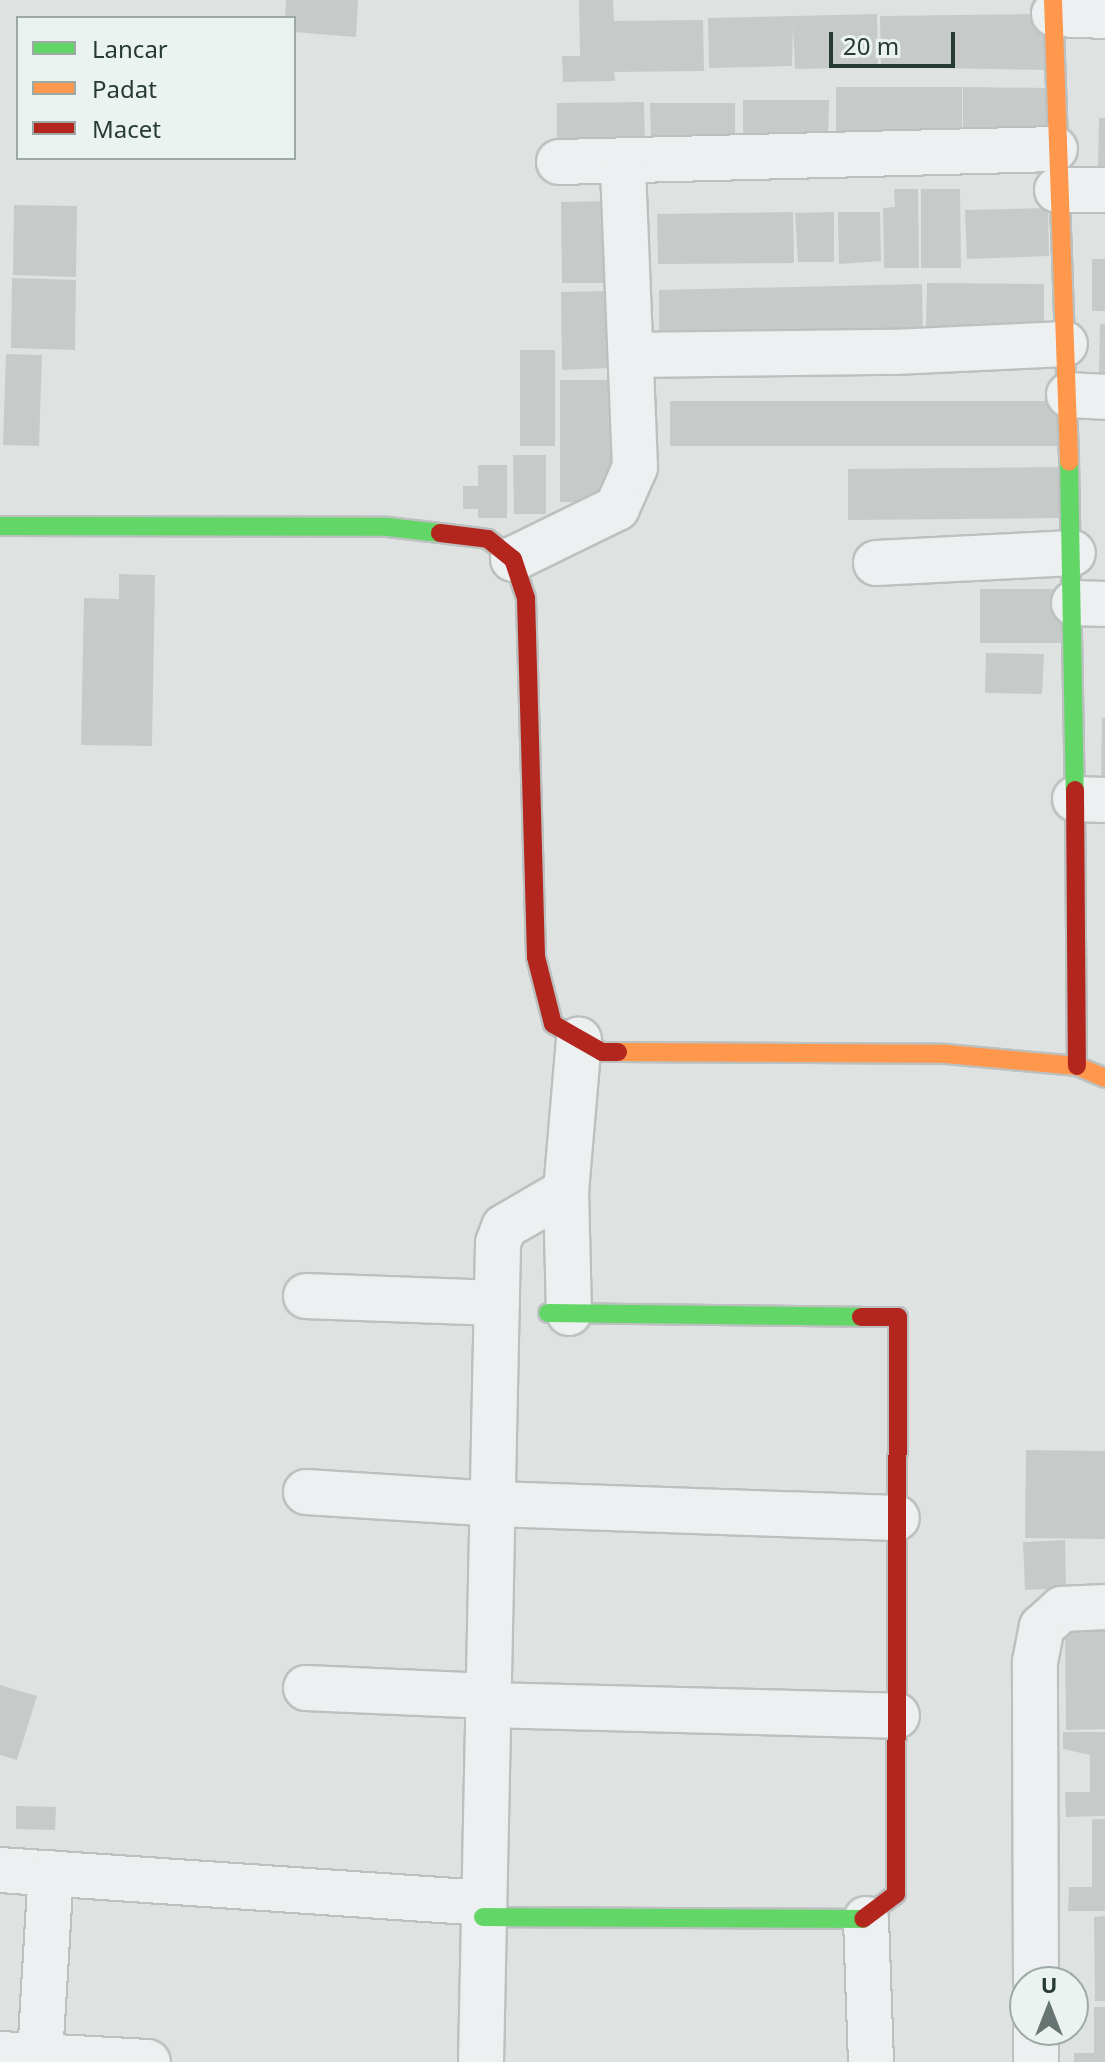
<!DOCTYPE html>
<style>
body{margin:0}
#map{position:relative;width:1105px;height:2062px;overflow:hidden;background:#dee3e2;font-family:"Noto Sans",sans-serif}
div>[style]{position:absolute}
.building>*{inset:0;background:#c6cbca}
.roads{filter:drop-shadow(2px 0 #bcc1c0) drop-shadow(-2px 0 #bcc1c0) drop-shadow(0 2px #bcc1c0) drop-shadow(0 -2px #bcc1c0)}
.street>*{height:44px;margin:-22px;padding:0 22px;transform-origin:22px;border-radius:22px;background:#edf0f0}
.fast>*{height:18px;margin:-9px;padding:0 9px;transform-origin:9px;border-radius:9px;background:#63d668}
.slow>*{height:18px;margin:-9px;padding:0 9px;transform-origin:9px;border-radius:9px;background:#ff974d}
.jam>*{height:18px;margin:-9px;padding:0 9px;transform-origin:9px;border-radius:9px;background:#b3261e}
span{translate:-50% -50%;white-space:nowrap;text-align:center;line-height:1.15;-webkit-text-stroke:8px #ebf3f1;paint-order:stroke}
.legend{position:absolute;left:16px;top:16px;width:280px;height:144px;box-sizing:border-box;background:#ebf3f1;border:2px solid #9da9a6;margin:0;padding:10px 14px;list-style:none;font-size:24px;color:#273a36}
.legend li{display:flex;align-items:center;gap:16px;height:40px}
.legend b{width:40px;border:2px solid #9da9a6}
.north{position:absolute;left:1009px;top:1966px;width:80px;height:80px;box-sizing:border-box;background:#ebf3f1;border:2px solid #9da9a6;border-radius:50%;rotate:0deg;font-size:22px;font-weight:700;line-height:32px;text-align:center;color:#273a36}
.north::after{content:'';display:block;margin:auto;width:28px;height:36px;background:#677572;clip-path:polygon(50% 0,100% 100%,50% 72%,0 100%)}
.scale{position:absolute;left:829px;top:32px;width:126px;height:36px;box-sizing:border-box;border:4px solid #273a36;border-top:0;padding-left:10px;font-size:24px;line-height:28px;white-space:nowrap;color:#273a36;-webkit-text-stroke:6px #ebf3f1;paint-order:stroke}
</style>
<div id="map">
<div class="building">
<div style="clip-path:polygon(286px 0,358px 0,356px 37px,294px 32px,294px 18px,285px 18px)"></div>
<div style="clip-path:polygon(579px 0,613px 0,614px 21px,703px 20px,704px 71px,614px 72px,615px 81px,563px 82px,562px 56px,580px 56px)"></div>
<div style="clip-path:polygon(877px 14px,878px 67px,795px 69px,793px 26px,792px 66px,709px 68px,708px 18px)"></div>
<div style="clip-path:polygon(1047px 14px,1047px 70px,881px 67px,880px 16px)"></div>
<div style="clip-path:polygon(836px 87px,962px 87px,962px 138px,836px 139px)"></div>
<div style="clip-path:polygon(963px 87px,1049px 88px,1049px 138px,963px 137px)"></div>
<div style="clip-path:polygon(743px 100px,829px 100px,828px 143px,743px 143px)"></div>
<div style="clip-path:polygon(644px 102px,645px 145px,557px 146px,557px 103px)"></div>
<div style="clip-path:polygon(650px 103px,735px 103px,735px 145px,651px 146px)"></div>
<div style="clip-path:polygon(1099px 118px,1105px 118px,1105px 167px,1098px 166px)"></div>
<div style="clip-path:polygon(894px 189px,918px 189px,919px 268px,884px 268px,883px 208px,895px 207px)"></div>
<div style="clip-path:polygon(921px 189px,960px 189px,961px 268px,921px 268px)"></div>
<div style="clip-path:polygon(610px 201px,611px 283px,562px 283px,561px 202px)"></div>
<div style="clip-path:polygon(14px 205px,77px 206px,76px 277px,13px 275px)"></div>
<div style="clip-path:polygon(1048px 208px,1049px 256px,967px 259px,965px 210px)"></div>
<div style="clip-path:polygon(793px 212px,794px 263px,658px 264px,657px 214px)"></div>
<div style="clip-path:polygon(834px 212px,834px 262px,798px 262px,795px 213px)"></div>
<div style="clip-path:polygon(838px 212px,880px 212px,881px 261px,839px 264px)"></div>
<div style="clip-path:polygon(1092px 259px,1105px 259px,1105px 311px,1092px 311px)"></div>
<div style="clip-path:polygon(12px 278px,76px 280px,75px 350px,11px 348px)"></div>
<div style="clip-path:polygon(927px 283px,1044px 284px,1044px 330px,926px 328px)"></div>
<div style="clip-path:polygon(922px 284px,923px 336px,754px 341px,754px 323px,753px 336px,659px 338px,659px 290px)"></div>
<div style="clip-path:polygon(608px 291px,610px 368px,562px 370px,561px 292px)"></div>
<div style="clip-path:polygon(1100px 324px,1105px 324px,1105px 376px,1099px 376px)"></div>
<div style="clip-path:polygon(520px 350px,555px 350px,555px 446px,520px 446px)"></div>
<div style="clip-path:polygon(6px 354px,42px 355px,39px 446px,3px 445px)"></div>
<div style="clip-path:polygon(560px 380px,613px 380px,614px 502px,560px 502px)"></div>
<div style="clip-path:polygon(670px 401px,1058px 401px,1058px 446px,670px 446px)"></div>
<div style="clip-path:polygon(513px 455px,546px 455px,546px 514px,514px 514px)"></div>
<div style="clip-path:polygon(478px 465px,507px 465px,507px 518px,478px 518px,478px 509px,463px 509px,463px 486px,478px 486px)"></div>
<div style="clip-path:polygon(1058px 467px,1059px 518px,848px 520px,848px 469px)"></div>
<div style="clip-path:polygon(119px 574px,155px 575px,152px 746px,81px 745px,84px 598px,119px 599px)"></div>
<div style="clip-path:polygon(980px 589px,1062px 589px,1062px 643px,980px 643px)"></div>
<div style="clip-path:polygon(986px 653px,1044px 654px,1042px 694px,985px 693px)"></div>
<div style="clip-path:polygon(1102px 718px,1105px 718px,1105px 784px,1101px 784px)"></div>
<div style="clip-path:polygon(1026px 1450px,1105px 1451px,1105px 1539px,1025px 1538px)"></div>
<div style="clip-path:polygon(1065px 1540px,1066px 1588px,1025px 1590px,1023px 1542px)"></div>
<div style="clip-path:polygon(1105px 1627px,1105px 1729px,1066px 1730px,1065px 1628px)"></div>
<div style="clip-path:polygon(0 1685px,37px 1696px,17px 1760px,0 1755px)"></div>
<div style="clip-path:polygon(1063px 1732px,1105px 1732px,1105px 1816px,1066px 1817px,1065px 1792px,1090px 1792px,1090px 1755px,1063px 1749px)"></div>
<div style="clip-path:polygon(16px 1806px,56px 1807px,55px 1830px,16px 1829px)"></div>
<div style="clip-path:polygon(1092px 1819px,1105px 1819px,1105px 1911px,1068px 1911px,1069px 1887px,1092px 1887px)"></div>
<div style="clip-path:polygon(1105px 1916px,1105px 2001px,1095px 2001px,1094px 1917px)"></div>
<div style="clip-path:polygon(1094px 2007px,1105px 2007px,1105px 2062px,1074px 2062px,1074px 2053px,1094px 2053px)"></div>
</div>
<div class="roads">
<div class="street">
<div style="left:1054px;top:14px;width:51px;rotate:2.2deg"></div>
<div style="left:559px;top:162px;width:496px;rotate:-1.5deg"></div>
<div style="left:1057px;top:190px;width:48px"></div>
<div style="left:631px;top:355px;width:263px;rotate:-0.7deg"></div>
<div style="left:894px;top:352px;width:171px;rotate:-2.7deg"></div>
<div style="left:1069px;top:395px;width:36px;rotate:3deg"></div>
<div style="left:513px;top:559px;width:116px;rotate:-26.1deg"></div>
<div style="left:617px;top:508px;width:45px;rotate:-66.3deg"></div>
<div style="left:635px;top:467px;width:305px;rotate:-92.3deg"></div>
<div style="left:876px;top:563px;width:197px;rotate:-2.9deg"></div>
<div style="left:1074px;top:603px;width:31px;rotate:2deg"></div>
<div style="left:1075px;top:799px;width:30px;rotate:2deg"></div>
<div style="left:566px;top:1191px;width:122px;rotate:88.6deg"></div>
<div style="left:306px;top:1296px;width:191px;rotate:2.1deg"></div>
<div style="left:306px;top:1492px;width:189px;rotate:3.6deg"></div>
<div style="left:495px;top:1504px;width:402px;rotate:2deg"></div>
<div style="left:306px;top:1688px;width:183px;rotate:2.5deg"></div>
<div style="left:489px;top:1705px;width:408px;rotate:1.5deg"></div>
<div style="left:0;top:1870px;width:484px;rotate:3.9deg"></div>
<div style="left:866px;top:1919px;width:143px;rotate:88deg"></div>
<div style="left:1036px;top:1982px;width:320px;rotate:-90.2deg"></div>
<div style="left:1035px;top:1662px;width:36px;rotate:-79deg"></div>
<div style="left:1042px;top:1627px;width:27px;rotate:-42deg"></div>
<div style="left:1062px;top:1609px;width:43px;rotate:-2.7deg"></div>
<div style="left:1036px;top:2030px;width:32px;rotate:90deg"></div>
<div style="left:0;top:2054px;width:148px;rotate:3.1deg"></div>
<div style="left:40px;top:2056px;width:183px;rotate:-86.6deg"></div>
<div style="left:481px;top:2062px;width:819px;rotate:-88.81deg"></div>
<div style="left:498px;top:1243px;width:17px;rotate:-69deg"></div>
<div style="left:504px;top:1227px;width:72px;rotate:-30.1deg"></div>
<div style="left:566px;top:1191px;width:152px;rotate:-85.1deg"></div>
</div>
<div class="fast">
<div style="left:1069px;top:462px;width:328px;rotate:89deg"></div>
<div style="left:0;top:526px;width:388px;rotate:0.1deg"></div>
<div style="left:388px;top:527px;width:52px;rotate:6.6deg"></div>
<div style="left:548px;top:1313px;width:313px;rotate:0.7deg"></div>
<div style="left:483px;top:1917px;width:380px;rotate:0.3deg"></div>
</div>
<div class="slow">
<div style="left:1053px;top:0;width:462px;rotate:88deg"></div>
<div style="left:618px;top:1052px;width:328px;rotate:0.3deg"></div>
<div style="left:946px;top:1054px;width:132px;rotate:5.2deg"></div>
<div style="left:1077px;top:1066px;width:30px;rotate:23deg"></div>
</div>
<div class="jam">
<div style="left:440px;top:533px;width:48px;rotate:7.1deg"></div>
<div style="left:488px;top:539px;width:32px;rotate:39deg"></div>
<div style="left:513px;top:559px;width:41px;rotate:71.6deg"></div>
<div style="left:526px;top:598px;width:359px;rotate:88.4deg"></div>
<div style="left:536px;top:957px;width:69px;rotate:75.8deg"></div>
<div style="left:553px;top:1024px;width:56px;rotate:29.7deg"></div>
<div style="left:602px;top:1052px;width:16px"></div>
<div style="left:1075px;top:790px;width:276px;rotate:89.6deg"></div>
<div style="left:861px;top:1317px;width:37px"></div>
<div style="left:898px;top:1317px;width:577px;rotate:90.2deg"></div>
<div style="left:896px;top:1894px;width:41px;rotate:142.9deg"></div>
</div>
</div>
<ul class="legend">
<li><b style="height:10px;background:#63d668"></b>Lancar</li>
<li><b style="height:10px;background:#ff974d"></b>Padat</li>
<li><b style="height:10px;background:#b3261e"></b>Macet</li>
</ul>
<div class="north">U</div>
<div class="scale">20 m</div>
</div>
